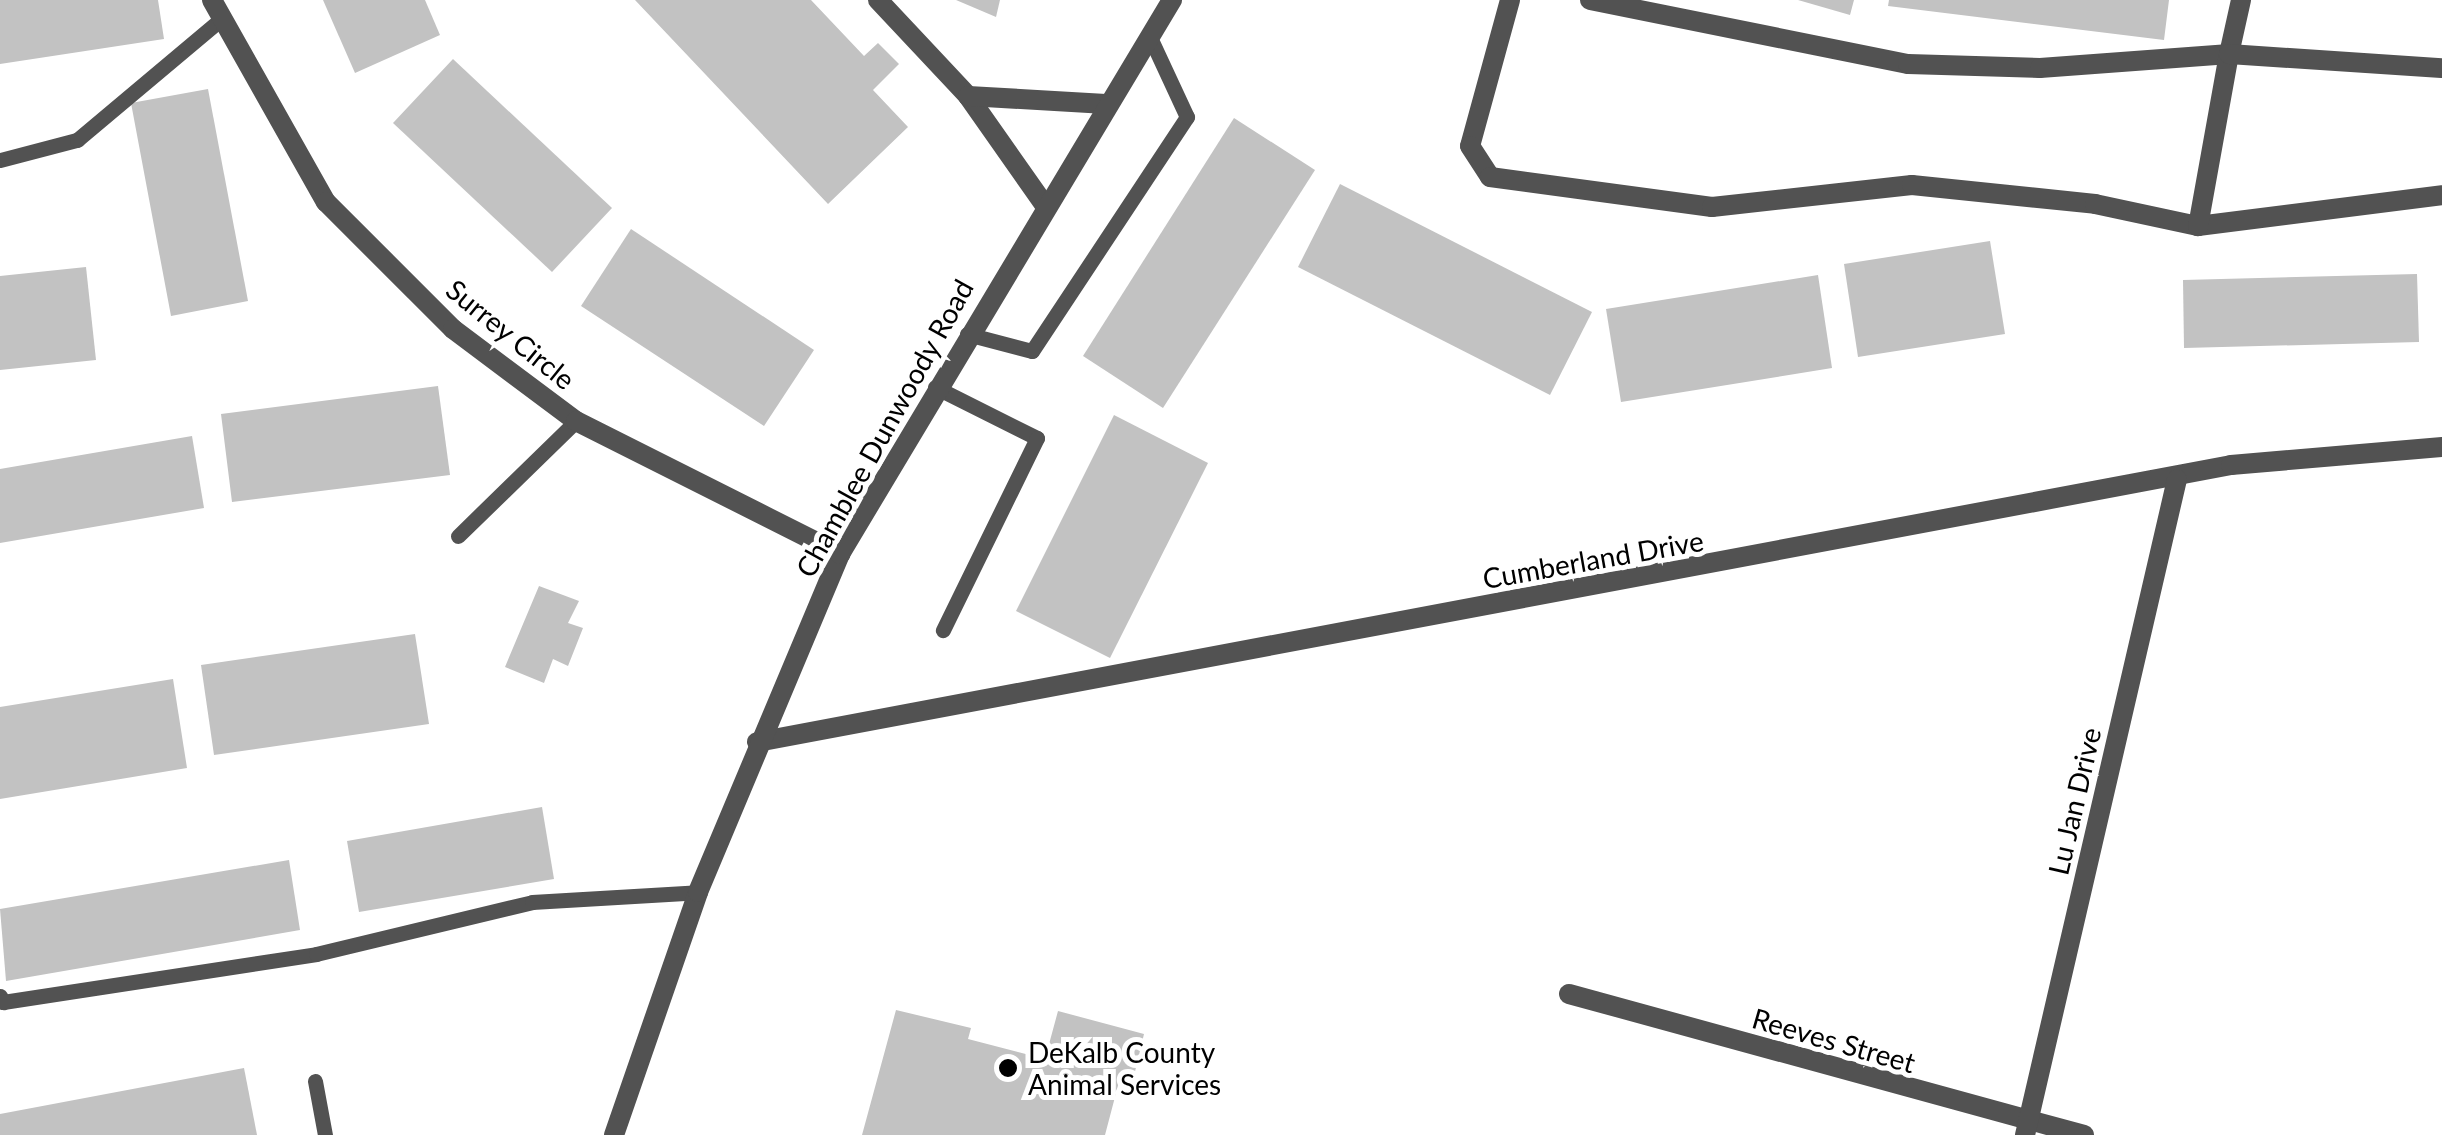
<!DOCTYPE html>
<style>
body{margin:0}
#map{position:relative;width:2442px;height:1135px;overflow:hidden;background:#fff;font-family:Lato,sans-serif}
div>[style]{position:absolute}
.building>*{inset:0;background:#c2c2c2}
.service>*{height:15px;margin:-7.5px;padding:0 7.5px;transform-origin:7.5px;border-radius:7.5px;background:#525252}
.minor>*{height:20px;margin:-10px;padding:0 10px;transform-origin:10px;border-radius:10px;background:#525252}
.tertiary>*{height:20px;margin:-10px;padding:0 10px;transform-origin:10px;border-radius:10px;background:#525252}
.dots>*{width:28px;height:28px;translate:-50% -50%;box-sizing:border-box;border:5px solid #fff;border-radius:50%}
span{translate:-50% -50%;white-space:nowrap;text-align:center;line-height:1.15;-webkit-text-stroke:10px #fff;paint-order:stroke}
.street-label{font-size:28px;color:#000}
.poi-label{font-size:28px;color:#000}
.left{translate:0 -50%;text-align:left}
</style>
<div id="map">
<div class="building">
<div style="clip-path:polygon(0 0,158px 0,164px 39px,0 64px)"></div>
<div style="clip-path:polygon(323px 0,425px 0,440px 35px,355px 73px)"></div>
<div style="clip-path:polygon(635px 0,811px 0,864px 56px,878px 43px,899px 64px,873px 90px,908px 127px,828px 204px)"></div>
<div style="clip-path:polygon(956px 0,1000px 0,996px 17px)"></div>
<div style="clip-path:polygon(1798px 0,1854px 0,1850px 15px)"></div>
<div style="clip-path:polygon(1889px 0,2169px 0,2164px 40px,1888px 6px)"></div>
<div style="clip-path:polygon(453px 59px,612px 208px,552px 272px,393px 123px)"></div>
<div style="clip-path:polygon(208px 89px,248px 301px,171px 316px,131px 103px)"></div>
<div style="clip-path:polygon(1234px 118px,1315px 170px,1163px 408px,1083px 356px)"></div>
<div style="clip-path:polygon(1340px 184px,1592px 312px,1550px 395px,1298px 267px)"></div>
<div style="clip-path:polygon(631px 229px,814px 350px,764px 426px,581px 306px)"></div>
<div style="clip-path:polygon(1990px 241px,2005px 334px,1858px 357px,1844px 264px)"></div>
<div style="clip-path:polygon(86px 267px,96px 360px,0 370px,0 276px)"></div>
<div style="clip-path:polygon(2417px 274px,2419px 342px,2184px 348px,2183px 280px)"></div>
<div style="clip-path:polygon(1818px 275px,1832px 368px,1621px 402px,1606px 309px)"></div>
<div style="clip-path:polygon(438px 386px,450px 475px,232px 502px,221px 414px)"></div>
<div style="clip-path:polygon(1114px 415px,1208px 463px,1110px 658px,1016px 611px)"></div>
<div style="clip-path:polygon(192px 436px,204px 508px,0 543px,0 469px)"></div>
<div style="clip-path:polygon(539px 586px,579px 601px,568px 623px,583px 628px,568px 666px,553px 659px,544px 683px,505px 667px)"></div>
<div style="clip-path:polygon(415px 634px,429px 724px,214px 755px,201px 665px)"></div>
<div style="clip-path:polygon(173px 679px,187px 768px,0 799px,0 707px)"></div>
<div style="clip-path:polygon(542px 807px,554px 879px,359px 912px,347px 841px)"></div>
<div style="clip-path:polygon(289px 860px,300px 930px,6px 981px,0 909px)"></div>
<div style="clip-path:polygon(896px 1010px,971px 1028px,968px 1039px,1045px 1059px,1058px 1011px,1144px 1034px,1133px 1080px,1120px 1078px,1105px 1135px,862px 1135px)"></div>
<div style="clip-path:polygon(244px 1068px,257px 1135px,0 1135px,0 1114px)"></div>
</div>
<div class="service">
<div style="left:0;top:160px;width:80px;rotate:-14.6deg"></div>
<div style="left:77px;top:140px;width:185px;rotate:-40deg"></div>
<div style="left:967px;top:334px;width:67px;rotate:14.7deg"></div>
<div style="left:1032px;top:351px;width:281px;rotate:-56.5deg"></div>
<div style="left:1187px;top:117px;width:90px;rotate:-114.9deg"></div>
<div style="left:935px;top:387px;width:114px;rotate:26.6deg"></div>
<div style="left:1037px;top:438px;width:214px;rotate:116.1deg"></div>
<div style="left:458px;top:536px;width:165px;rotate:-44.3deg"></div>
<div style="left:0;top:996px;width:7px;rotate:63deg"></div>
<div style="left:3px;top:1002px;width:317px;rotate:-8.7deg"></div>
<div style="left:316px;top:954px;width:222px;rotate:-13.5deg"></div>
<div style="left:532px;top:902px;width:166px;rotate:-3.4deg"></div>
<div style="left:315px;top:1081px;width:55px;rotate:79.5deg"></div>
</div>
<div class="minor">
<div style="left:212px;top:0;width:232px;rotate:60.6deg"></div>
<div style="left:326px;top:202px;width:180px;rotate:45deg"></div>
<div style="left:453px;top:329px;width:154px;rotate:36.8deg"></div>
<div style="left:576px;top:421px;width:296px;rotate:26.7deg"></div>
<div style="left:878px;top:0;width:132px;rotate:46.8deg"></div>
<div style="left:968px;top:96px;width:132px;rotate:54.9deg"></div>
<div style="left:1510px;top:0;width:151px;rotate:105.3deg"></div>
<div style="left:1470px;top:146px;width:37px;rotate:57deg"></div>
<div style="left:1490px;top:177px;width:224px;rotate:7.7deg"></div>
<div style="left:1712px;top:207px;width:201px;rotate:-6.3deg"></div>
<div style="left:1912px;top:185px;width:184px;rotate:5.9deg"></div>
<div style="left:2095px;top:204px;width:105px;rotate:12.1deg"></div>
<div style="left:2198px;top:226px;width:246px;rotate:-7.2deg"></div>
<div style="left:1590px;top:0;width:324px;rotate:11.4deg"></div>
<div style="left:1908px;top:64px;width:132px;rotate:1.7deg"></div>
<div style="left:2040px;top:68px;width:190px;rotate:-4.2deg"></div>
<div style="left:2229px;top:54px;width:175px;rotate:100.2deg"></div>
<div style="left:2241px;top:0;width:55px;rotate:102.5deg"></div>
<div style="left:2229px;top:54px;width:213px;rotate:3.8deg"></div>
<div style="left:968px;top:96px;width:138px;rotate:3.3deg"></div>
<div style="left:757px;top:742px;width:1500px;rotate:-10.64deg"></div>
<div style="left:2231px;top:465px;width:212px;rotate:-4.9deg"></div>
<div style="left:1569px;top:994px;width:534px;rotate:15.31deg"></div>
<div style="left:2025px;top:1135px;width:673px;rotate:-76.95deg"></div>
</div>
<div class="tertiary">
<div style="left:614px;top:1135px;width:257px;rotate:-70.9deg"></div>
<div style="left:698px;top:892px;width:367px;rotate:-67.2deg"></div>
<div style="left:840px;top:554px;width:646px;rotate:-59.07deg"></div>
</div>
<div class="dots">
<div style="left:1008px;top:1068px;background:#000"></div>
</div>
<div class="street-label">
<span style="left:511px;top:334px;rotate:39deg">Surrey Circle</span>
<span style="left:884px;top:428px;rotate:-61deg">Chamblee Dunwoody Road</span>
<span style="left:1593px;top:559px;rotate:-10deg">Cumberland Drive</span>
<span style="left:2074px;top:801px;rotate:-77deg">Lu Jan Drive</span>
<span style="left:1834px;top:1040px;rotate:16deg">Reeves Street</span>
</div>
<div class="poi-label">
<span class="left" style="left:1028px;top:1068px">DeKalb County<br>Animal Services</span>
</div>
</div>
